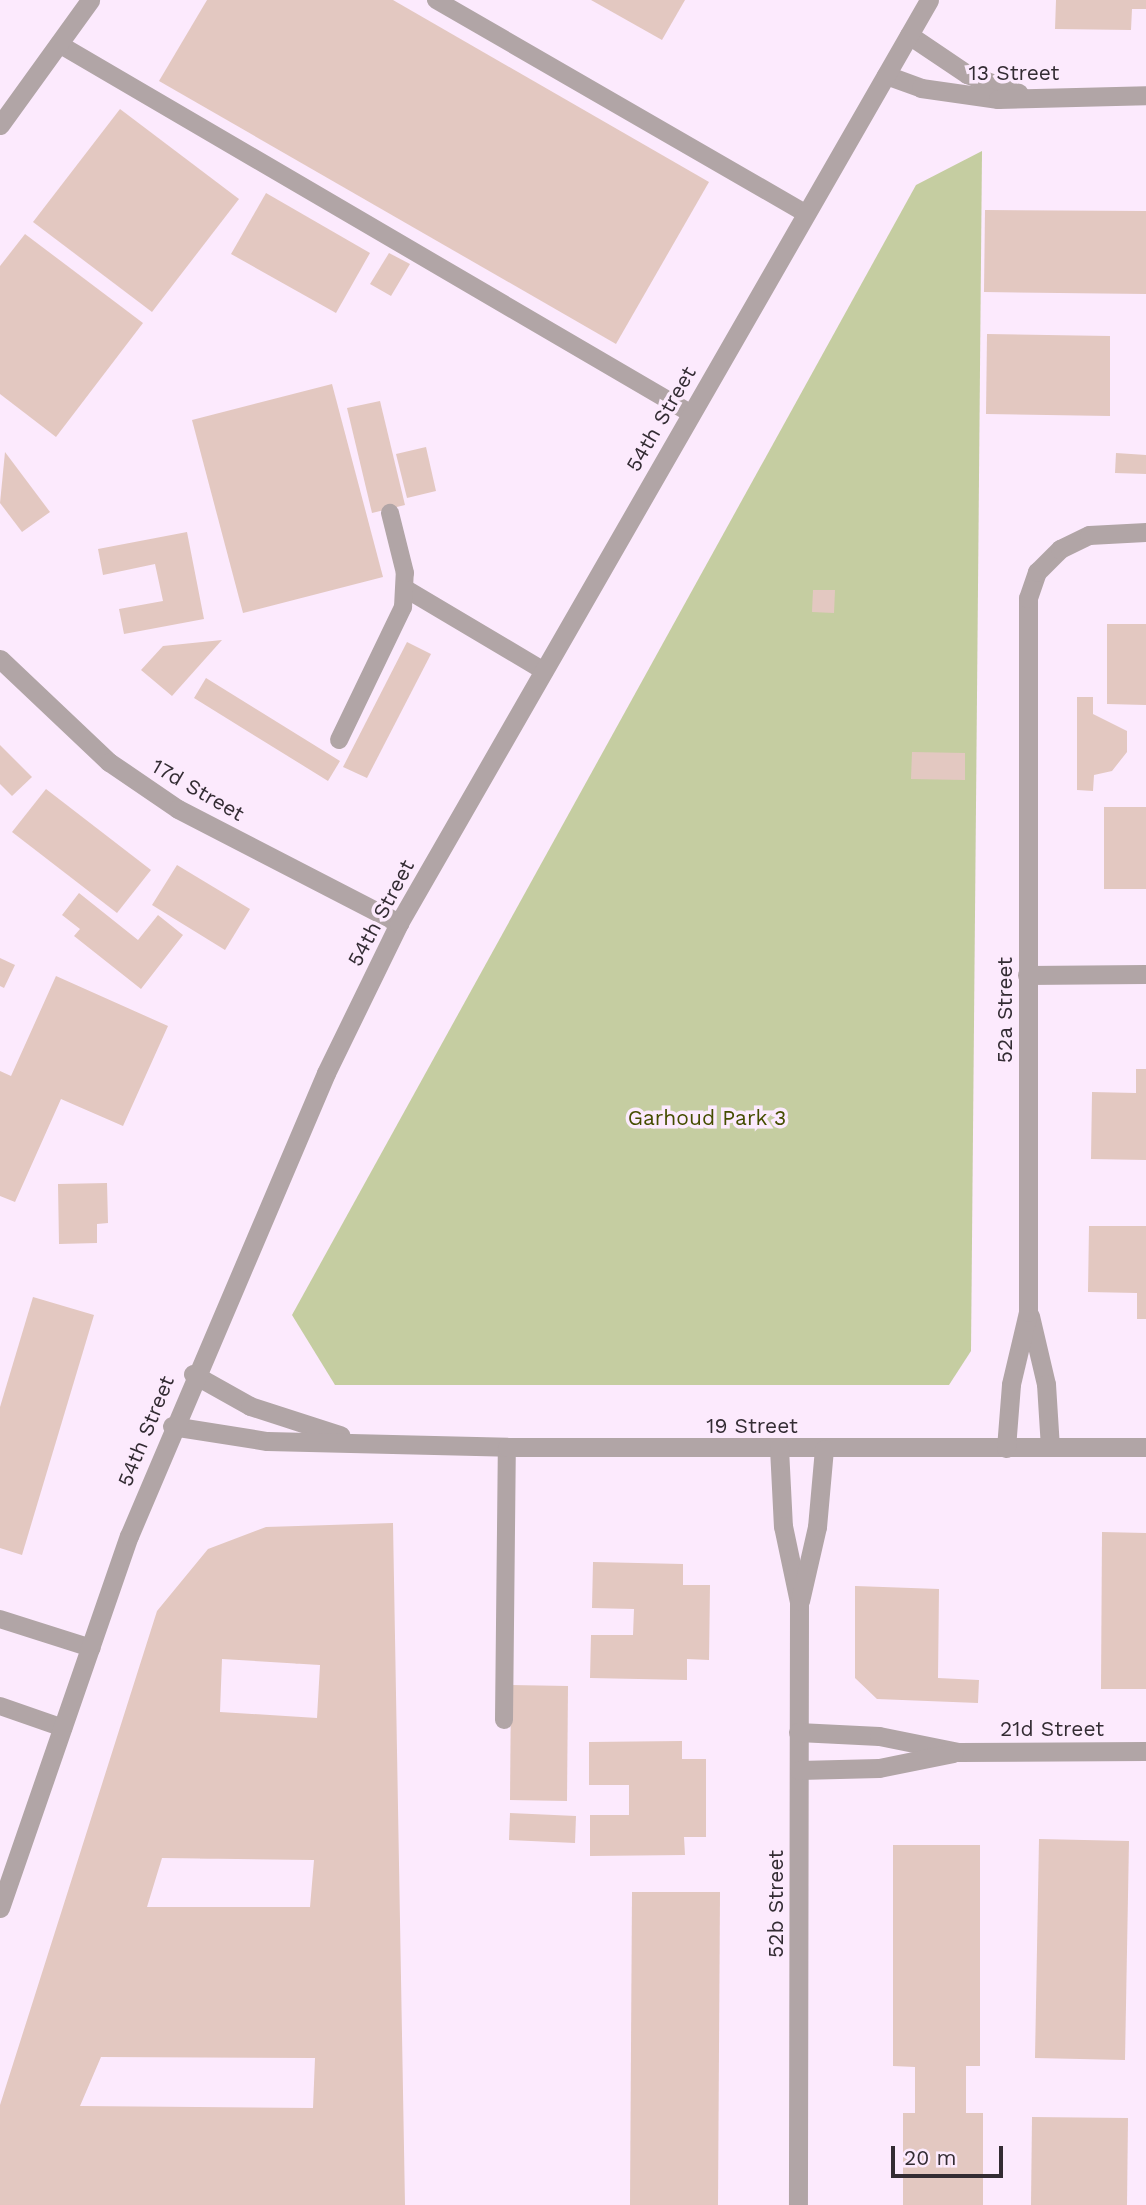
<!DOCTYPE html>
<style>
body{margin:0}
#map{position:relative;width:1146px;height:2205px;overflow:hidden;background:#fceafd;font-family:"Work Sans",sans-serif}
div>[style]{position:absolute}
.green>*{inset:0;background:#c5cda1}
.building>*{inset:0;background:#e3c8c1}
.service>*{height:18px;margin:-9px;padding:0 9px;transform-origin:9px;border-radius:9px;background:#b1a5a6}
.minor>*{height:19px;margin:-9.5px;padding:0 9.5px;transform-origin:9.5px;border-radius:9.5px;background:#b1a5a6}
.tertiary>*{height:19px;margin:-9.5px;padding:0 9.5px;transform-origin:9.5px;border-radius:9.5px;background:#b1a5a6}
span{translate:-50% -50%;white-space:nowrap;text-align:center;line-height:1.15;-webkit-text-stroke:7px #fceafd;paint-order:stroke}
.street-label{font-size:21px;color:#332c33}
.park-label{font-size:21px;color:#454d00}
.scale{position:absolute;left:891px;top:2146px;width:112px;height:32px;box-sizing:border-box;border:4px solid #332c33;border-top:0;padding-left:9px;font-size:21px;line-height:24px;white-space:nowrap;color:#332c33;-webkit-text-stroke:5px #fceafd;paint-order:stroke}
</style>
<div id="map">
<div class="green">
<div style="clip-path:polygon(982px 151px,971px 1351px,949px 1385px,335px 1385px,292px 1315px,916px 185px)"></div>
</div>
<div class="building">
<div style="clip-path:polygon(207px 0,393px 0,709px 182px,616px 344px,159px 81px)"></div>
<div style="clip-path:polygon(591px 0,685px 0,662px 40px)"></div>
<div style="clip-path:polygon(1056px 0,1146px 0,1146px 9px,1132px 9px,1131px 30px,1055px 29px)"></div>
<div style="clip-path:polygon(120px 109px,239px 199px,152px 312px,33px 222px)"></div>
<div style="clip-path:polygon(266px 193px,370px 253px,336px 313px,231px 254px)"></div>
<div style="clip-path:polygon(985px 210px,1146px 211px,1146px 294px,984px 292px)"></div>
<div style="clip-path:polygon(25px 234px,143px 323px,56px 437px,0 394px,0 266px)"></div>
<div style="clip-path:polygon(389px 253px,410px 264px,391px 296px,370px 284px)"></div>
<div style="clip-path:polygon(987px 334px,1110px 336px,1110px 416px,986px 414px)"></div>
<div style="clip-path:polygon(332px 384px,383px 577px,243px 613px,192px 420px)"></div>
<div style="clip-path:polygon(380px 401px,405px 505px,372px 513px,347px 408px)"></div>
<div style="clip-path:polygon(426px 447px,436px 491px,407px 498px,396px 454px)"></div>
<div style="clip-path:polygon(5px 452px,50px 512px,22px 532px,0 503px)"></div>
<div style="clip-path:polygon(1116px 453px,1146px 455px,1146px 474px,1115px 473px)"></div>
<div style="clip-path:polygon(187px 532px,204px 619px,124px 634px,119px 609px,163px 601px,155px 564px,103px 575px,98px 549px)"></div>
<div style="clip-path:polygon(813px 590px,835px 590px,834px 613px,812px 612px)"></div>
<div style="clip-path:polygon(1107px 624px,1146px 624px,1146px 705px,1107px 704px)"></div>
<div style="clip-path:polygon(222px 640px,172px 696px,141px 670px,163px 646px)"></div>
<div style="clip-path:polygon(407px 642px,431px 654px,367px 778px,343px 767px)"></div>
<div style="clip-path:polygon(206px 678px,340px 761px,328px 781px,194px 698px)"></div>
<div style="clip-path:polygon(1077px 697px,1093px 697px,1093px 714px,1127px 731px,1127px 752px,1112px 771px,1094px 775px,1093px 791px,1077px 790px)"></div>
<div style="clip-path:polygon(0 745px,32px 777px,12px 796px,0 784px)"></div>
<div style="clip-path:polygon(912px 752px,965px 753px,965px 780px,911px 779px)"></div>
<div style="clip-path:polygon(46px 789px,151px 870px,117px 913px,12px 832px)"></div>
<div style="clip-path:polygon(1104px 807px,1146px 807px,1146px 889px,1104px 889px)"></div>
<div style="clip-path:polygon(177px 865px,250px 909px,225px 950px,152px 905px)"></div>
<div style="clip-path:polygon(79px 893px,138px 940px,158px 915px,183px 935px,141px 989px,74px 936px,80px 929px,62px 915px)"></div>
<div style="clip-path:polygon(0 958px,15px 965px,4px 988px,0 986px)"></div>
<div style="clip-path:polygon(56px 976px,168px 1026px,123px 1126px,61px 1099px,15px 1202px,0 1196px,0 1071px,11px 1076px)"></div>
<div style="clip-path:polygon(1136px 1069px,1146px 1069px,1146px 1160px,1091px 1159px,1092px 1092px,1136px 1093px)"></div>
<div style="clip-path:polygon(107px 1183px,108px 1223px,97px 1224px,97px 1243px,59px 1244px,58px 1184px)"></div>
<div style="clip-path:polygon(1089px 1226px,1146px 1226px,1146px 1319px,1137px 1319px,1137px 1293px,1088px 1292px)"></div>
<div style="clip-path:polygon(33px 1297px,94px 1315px,22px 1555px,0 1548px,0 1407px)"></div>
<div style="clip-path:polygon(evenodd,393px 1523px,405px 2205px,0 2205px,0 2105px,157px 1611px,208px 1549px,266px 1527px,393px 1523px,222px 1659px,320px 1665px,317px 1718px,220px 1712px,222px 1659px,393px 1523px,162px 1858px,314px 1860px,310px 1907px,147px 1907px,162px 1858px,393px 1523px,101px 2057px,315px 2058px,313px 2108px,80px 2106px,101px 2057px)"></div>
<div style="clip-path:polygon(1102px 1532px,1146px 1533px,1146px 1689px,1101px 1689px)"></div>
<div style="clip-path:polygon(593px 1562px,683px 1564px,683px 1585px,710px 1585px,709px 1660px,687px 1659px,687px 1680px,590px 1678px,591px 1635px,633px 1635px,634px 1609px,592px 1608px)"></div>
<div style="clip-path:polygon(855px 1586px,939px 1589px,938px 1678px,979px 1680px,978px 1703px,877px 1699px,855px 1678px)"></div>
<div style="clip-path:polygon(511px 1685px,568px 1686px,567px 1801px,510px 1800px)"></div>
<div style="clip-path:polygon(682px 1741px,682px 1759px,706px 1759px,706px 1837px,684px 1837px,685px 1855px,590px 1856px,590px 1815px,629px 1815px,629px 1785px,589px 1785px,589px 1742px)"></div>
<div style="clip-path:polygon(510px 1813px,576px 1816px,575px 1843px,509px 1840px)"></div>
<div style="clip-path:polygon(1039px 1839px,1129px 1841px,1125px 2060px,1035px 2058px)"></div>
<div style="clip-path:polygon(893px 1845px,980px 1845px,980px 2066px,966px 2066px,966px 2113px,983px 2113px,983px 2205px,903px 2205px,903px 2113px,915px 2113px,915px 2067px,893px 2066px)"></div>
<div style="clip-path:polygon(632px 1892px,720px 1892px,718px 2205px,630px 2205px)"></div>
<div style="clip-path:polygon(1032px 2117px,1128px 2118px,1127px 2205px,1031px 2205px)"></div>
</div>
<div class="service">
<div style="left:436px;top:0;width:426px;rotate:30deg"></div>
<div style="left:59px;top:44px;width:731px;rotate:30.32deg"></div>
<div style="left:406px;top:589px;width:161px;rotate:30.7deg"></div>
<div style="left:339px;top:740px;width:148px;rotate:-64.3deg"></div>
<div style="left:403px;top:607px;width:34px;rotate:-87deg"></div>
<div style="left:405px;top:573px;width:62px;rotate:-104deg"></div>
<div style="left:0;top:1619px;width:96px;rotate:17.7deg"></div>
<div style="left:0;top:1706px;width:67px;rotate:19.2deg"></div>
<div style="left:504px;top:1720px;width:273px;rotate:-89.4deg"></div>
</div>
<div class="minor">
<div style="left:909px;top:35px;width:70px;rotate:33.9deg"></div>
<div style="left:967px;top:74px;width:55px;rotate:20.1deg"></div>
<div style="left:886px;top:75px;width:37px;rotate:20deg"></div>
<div style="left:921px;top:88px;width:78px;rotate:8.1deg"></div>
<div style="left:998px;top:99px;width:148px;rotate:-1.5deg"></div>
<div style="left:0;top:125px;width:154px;rotate:-54.2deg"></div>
<div style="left:0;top:659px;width:150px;rotate:43.4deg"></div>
<div style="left:109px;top:762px;width:83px;rotate:34.3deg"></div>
<div style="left:178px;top:809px;width:249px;rotate:27.3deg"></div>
<div style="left:1027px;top:975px;width:119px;rotate:-0.5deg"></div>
<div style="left:1030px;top:1316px;width:70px;rotate:76.8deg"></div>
<div style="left:1046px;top:1384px;width:63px;rotate:86.4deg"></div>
<div style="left:193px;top:1374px;width:65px;rotate:29.3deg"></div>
<div style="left:250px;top:1406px;width:95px;rotate:17.9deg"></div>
<div style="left:172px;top:1426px;width:96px;rotate:9deg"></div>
<div style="left:267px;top:1441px;width:240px;rotate:1.4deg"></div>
<div style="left:507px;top:1447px;width:639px"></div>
<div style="left:779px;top:1448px;width:78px;rotate:87.1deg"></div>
<div style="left:783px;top:1526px;width:78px;rotate:78.1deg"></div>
<div style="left:799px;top:1602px;width:603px;rotate:90.1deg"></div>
<div style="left:1006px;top:1448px;width:64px;rotate:-85.5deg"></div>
<div style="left:1011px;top:1384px;width:74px;rotate:-76.7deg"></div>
<div style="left:1028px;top:1312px;width:714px;rotate:-90deg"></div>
<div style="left:1028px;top:598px;width:28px;rotate:-71deg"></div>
<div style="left:1037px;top:572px;width:33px;rotate:-45deg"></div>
<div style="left:1060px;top:549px;width:32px;rotate:-26deg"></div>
<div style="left:1089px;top:535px;width:57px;rotate:-3deg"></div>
<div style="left:800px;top:1601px;width:76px;rotate:-77.1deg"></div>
<div style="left:817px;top:1527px;width:78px;rotate:-84.9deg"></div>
<div style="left:798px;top:1732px;width:81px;rotate:2.8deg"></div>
<div style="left:879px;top:1736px;width:81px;rotate:11.4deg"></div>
<div style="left:958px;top:1752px;width:188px;rotate:-0.3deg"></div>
<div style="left:799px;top:1770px;width:80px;rotate:-1.4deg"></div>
<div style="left:879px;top:1768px;width:76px;rotate:-11.5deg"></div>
</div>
<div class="tertiary">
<div style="left:0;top:1908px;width:394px;rotate:-70.9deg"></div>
<div style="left:129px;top:1536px;width:503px;rotate:-66.95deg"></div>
<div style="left:326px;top:1073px;width:167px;rotate:-64deg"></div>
<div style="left:399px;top:923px;width:1064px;rotate:-60.13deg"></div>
</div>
<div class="street-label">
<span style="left:1014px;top:73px">13 Street</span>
<span style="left:661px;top:419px;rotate:-60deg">54th Street</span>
<span style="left:198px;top:790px;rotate:30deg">17d Street</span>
<span style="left:381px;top:913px;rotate:-62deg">54th Street</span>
<span style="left:1005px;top:1010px;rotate:-90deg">52a Street</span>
<span style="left:752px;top:1426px">19 Street</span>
<span style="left:146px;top:1431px;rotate:-68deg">54th Street</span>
<span style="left:1052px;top:1729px">21d Street</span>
<span style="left:776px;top:1904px;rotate:-90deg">52b Street</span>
</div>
<div class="park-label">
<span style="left:707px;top:1118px">Garhoud Park 3</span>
</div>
<div class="scale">20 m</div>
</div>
